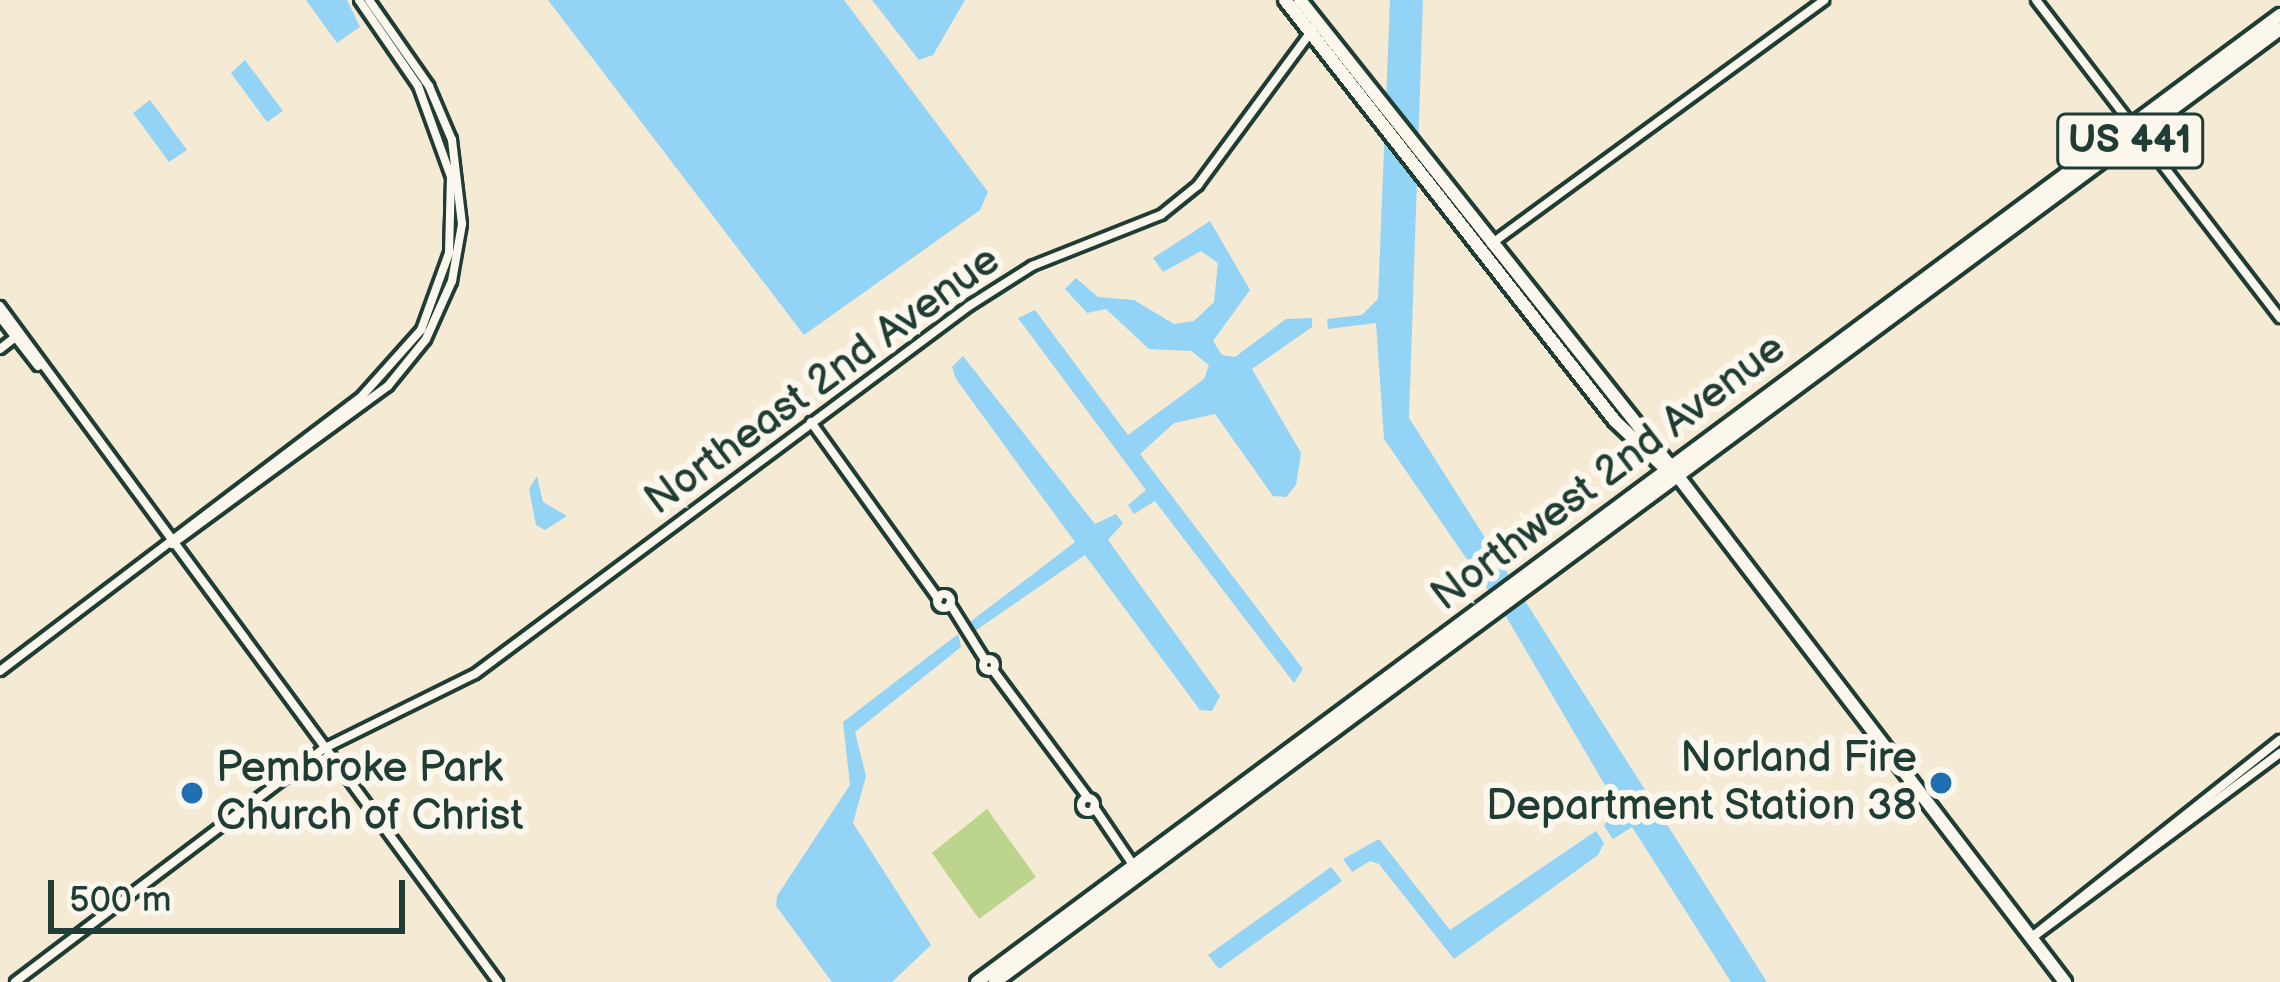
<!DOCTYPE html>
<style>
body{margin:0}
#map{position:relative;width:2280px;height:982px;overflow:hidden;background:#f5ead4;font-family:"Balsamiq Sans",sans-serif}
div>[style]{position:absolute}
.green>*{inset:0;background:#bcd48b}
.water>*{inset:0;background:#93d3f5}
.roads{filter:drop-shadow(3px 0 #1f3d34) drop-shadow(-3px 0 #1f3d34) drop-shadow(0 3px #1f3d34) drop-shadow(0 -3px #1f3d34)}
.minor>*{height:8px;margin:-4px;padding:0 4px;transform-origin:4px;border-radius:4px;background:#fbf7ec}
.minor>.ring{margin:-4px;padding:0;box-sizing:content-box;background:none;border:8px solid #fbf7ec;border-radius:50%}
.major>*{height:12px;margin:-6px;padding:0 6px;transform-origin:6px;border-radius:6px;background:#fbf7ec}
.dots>*{width:33px;height:33px;translate:-50% -50%;box-sizing:border-box;border:6px solid #fbf7ec;border-radius:50%}
span{translate:-50% -50%;white-space:nowrap;text-align:center;line-height:1.15;-webkit-text-stroke:12px #fbf7ec;paint-order:stroke}
.shield-label span{padding:3px 9px;background:#fbf7ec;border:3px solid;border-radius:9px;-webkit-text-stroke-width:0}
.shield-label{font-size:39px;color:#1f3d34;font-weight:700}
.street-label{font-size:42px;color:#1f3d34}
.poi-label{font-size:42px;color:#1f3d34}
.right{translate:-100% -50%;text-align:right}
.left{translate:0 -50%;text-align:left}
.scale{position:absolute;left:48px;top:880px;width:357px;height:54px;box-sizing:border-box;border:6px solid #1f3d34;border-top:0;padding-left:15px;font-size:36px;line-height:42px;white-space:nowrap;color:#1f3d34;-webkit-text-stroke:9px #fbf7ec;paint-order:stroke}
</style>
<div id="map">
<div class="green">
<div style="clip-path:polygon(987px 809px,1036px 877px,979px 919px,932px 853px)"></div>
</div>
<div class="water">
<div style="clip-path:polygon(306px 0,347px 0,360px 27px,337px 43px)"></div>
<div style="clip-path:polygon(548px 0,844px 0,988px 192px,980px 210px,804px 335px)"></div>
<div style="clip-path:polygon(872px 0,965px 0,933px 55px,919px 60px)"></div>
<div style="clip-path:polygon(1390px 0,1423px 0,1409px 418px,1767px 982px,1731px 982px,1632px 827px,1613px 839px,1604px 826px,1616px 804px,1504px 613px,1384px 439px,1376px 323px,1328px 329px,1327px 319px,1362px 315px,1378px 299px)"></div>
<div style="clip-path:polygon(245px 60px,283px 111px,267px 122px,231px 73px)"></div>
<div style="clip-path:polygon(150px 100px,187px 150px,169px 162px,133px 113px)"></div>
<div style="clip-path:polygon(1210px 221px,1250px 290px,1213px 341px,1222px 355px,1235px 357px,1286px 319px,1312px 318px,1312px 327px,1252px 369px,1301px 453px,1296px 485px,1286px 497px,1273px 496px,1215px 414px,1174px 423px,1140px 454px,1303px 669px,1294px 683px,1155px 501px,1134px 514px,1128px 505px,1146px 490px,1018px 318px,1035px 310px,1128px 435px,1204px 379px,1209px 365px,1191px 351px,1149px 349px,1106px 309px,1087px 313px,1065px 289px,1076px 278px,1098px 297px,1134px 300px,1174px 324px,1194px 321px,1214px 302px,1218px 263px,1201px 251px,1163px 272px,1153px 258px)"></div>
<div style="clip-path:polygon(963px 356px,1095px 524px,1116px 514px,1123px 523px,1108px 540px,1220px 696px,1212px 711px,1200px 710px,1085px 555px,975px 631px,970px 622px,1075px 542px,956px 379px,952px 367px)"></div>
<div style="clip-path:polygon(537px 476px,543px 502px,567px 516px,545px 530px,536px 525px,529px 489px)"></div>
<div style="clip-path:polygon(958px 634px,961px 647px,855px 732px,866px 776px,853px 823px,931px 945px,892px 982px,832px 982px,776px 906px,777px 896px,850px 785px,843px 722px)"></div>
<div style="clip-path:polygon(1596px 831px,1604px 843px,1598px 855px,1454px 959px,1379px 864px,1370px 861px,1352px 872px,1343px 859px,1379px 839px,1450px 930px)"></div>
<div style="clip-path:polygon(1331px 867px,1342px 881px,1219px 969px,1208px 955px)"></div>
</div>
<div class="roads">
<div class="minor">
<div style="left:2036px;top:0;width:401px;rotate:52.5deg"></div>
<div style="left:1491px;top:244px;width:413px;rotate:-36.2deg"></div>
<div style="left:0;top:306px;width:840px;rotate:53.62deg"></div>
<div style="left:0;top:317px;width:62px;rotate:52.2deg"></div>
<div style="left:0;top:349px;width:23px;rotate:-38deg"></div>
<div style="left:811px;top:422px;width:218px;rotate:54.3deg"></div>
<div style="left:172px;top:544px;width:268px;rotate:-36.2deg"></div>
<div style="left:388px;top:386px;width:60px;rotate:-51deg"></div>
<div style="left:426px;top:339px;width:64px;rotate:-65.9deg"></div>
<div style="left:452px;top:281px;width:58px;rotate:-80deg"></div>
<div style="left:462px;top:224px;width:85px;rotate:-96.8deg"></div>
<div style="left:452px;top:140px;width:59px;rotate:-113.1deg"></div>
<div style="left:429px;top:86px;width:105px;rotate:-124.9deg"></div>
<div class="ring" style="left:937px;top:594px;width:6px;height:6px"></div>
<div style="left:950px;top:604px;width:66px;rotate:58deg"></div>
<div class="ring" style="left:983px;top:659px;width:4px;height:4px"></div>
<div style="left:993px;top:670px;width:159px;rotate:53.4deg"></div>
<div style="left:0;top:671px;width:455px;rotate:-37.2deg"></div>
<div style="left:362px;top:396px;width:89px;rotate:-48.2deg"></div>
<div style="left:421px;top:330px;width:82px;rotate:-70deg"></div>
<div style="left:449px;top:253px;width:76px;rotate:-88.5deg"></div>
<div style="left:451px;top:177px;width:97px;rotate:-109.9deg"></div>
<div style="left:418px;top:86px;width:104px;rotate:-124.5deg"></div>
<div class="ring" style="left:1081px;top:798px;width:6px;height:6px"></div>
<div style="left:1094px;top:807px;width:75px;rotate:55.9deg"></div>
<div style="left:2032px;top:937px;width:317px;rotate:-38.5deg"></div>
<div style="left:2033px;top:937px;width:308px;rotate:-36.7deg"></div>
<div style="left:15px;top:982px;width:386px;rotate:-37.1deg"></div>
<div style="left:323px;top:749px;width:169px;rotate:-26.3deg"></div>
<div style="left:475px;top:674px;width:616px;rotate:-36.68deg"></div>
<div style="left:969px;top:306px;width:75px;rotate:-32.4deg"></div>
<div style="left:1032px;top:266px;width:139px;rotate:-21.6deg"></div>
<div style="left:1161px;top:215px;width:48px;rotate:-39deg"></div>
<div style="left:1198px;top:185px;width:194px;rotate:-53.6deg"></div>
</div>
<div class="major">
<div style="left:1285px;top:0;width:535px;rotate:51.91deg"></div>
<div style="left:1615px;top:421px;width:73px;rotate:43.3deg"></div>
<div style="left:1300px;top:0;width:590px;rotate:51.54deg"></div>
<div style="left:1667px;top:462px;width:655px;rotate:52.57deg"></div>
<div style="left:977px;top:982px;width:1623px;rotate:-36.58deg"></div>
<div style="left:995px;top:982px;width:1600px;rotate:-36.56deg"></div>
</div>
</div>
<div class="dots">
<div style="left:1941px;top:783px;background:#1f6fb2"></div>
<div style="left:192px;top:793px;background:#1f6fb2"></div>
</div>
<div class="shield-label">
<span style="left:2130px;top:141px">US 441</span>
</div>
<div class="street-label">
<span style="left:823px;top:381px;rotate:-36deg">Northeast 2nd Avenue</span>
<span style="left:1609px;top:473px;rotate:-37deg">Northwest 2nd Avenue</span>
</div>
<div class="poi-label">
<span class="right" style="left:1917px;top:783px">Norland Fire<br>Department Station 38</span>
<span class="left" style="left:216px;top:793px">Pembroke Park<br>Church of Christ</span>
</div>
<div class="scale">500 m</div>
</div>
